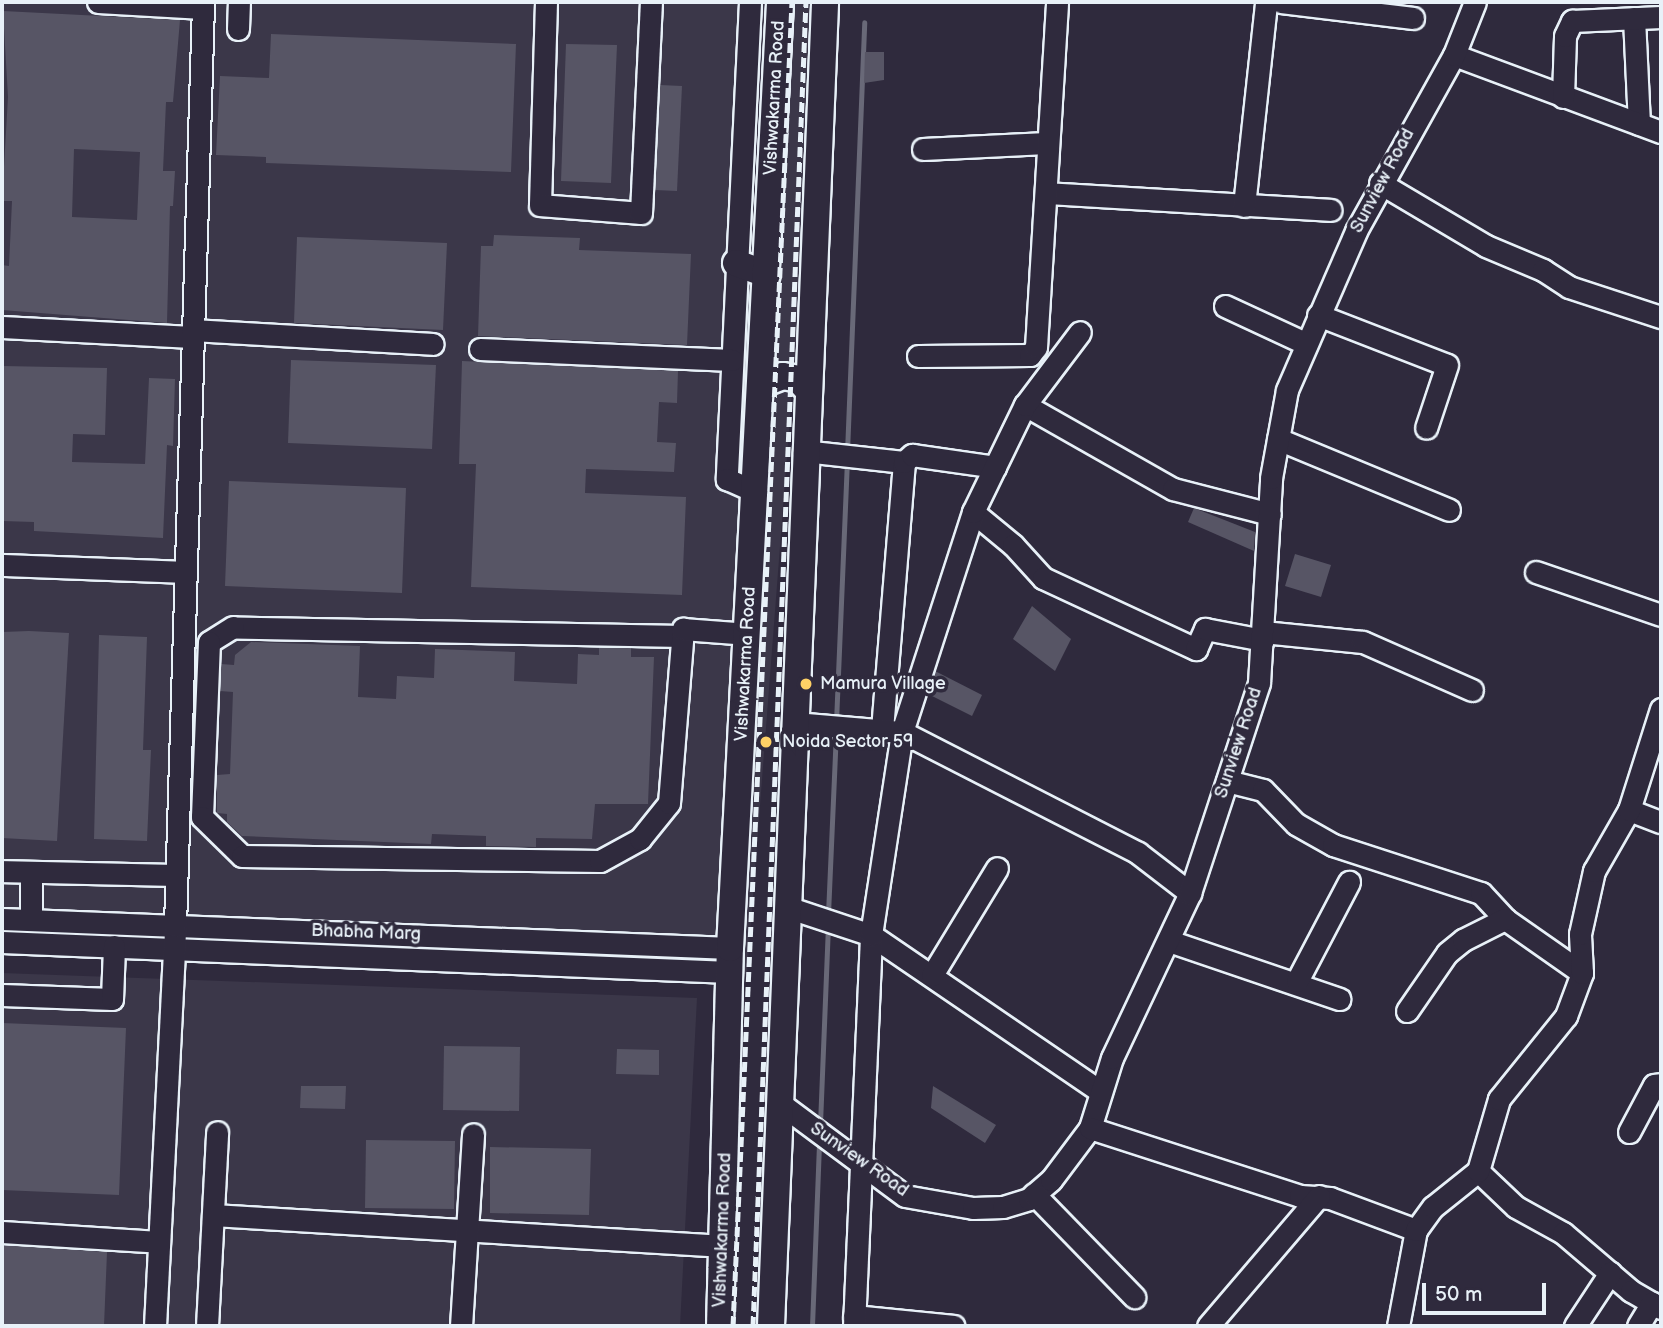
<!DOCTYPE html>
<style>
body{margin:0}
#map{position:relative;width:1663px;height:1328px;overflow:hidden;background:#2f2a3d;font-family:"Balsamiq Sans",sans-serif}
div>[style]{position:absolute}
.built>*{inset:0;background:#3b3749}
.stream>*{height:5px;margin:-2.5px;padding:0 2.5px;transform-origin:2.5px;border-radius:2.5px;background:#696978}
.building>*{inset:0;background:#575565}
.roads{filter:drop-shadow(2px 0 #e8f1f8) drop-shadow(-2px 0 #e8f1f8) drop-shadow(0 2px #e8f1f8) drop-shadow(0 -2px #e8f1f8)}
.minor>*{height:21px;margin:-10.5px;padding:0 10.5px;transform-origin:10.5px;border-radius:10.5px;background:#2f2a3d}
.major>*{height:26px;margin:-13px;padding:0 13px;transform-origin:13px;border-radius:13px;background:#2f2a3d}
.rail>*{height:5px;margin-top:-2.5px;transform-origin:0;background:repeating-linear-gradient(90deg,#e8f1f8 0 10px,transparent 0 15px)}
.dots>*{width:19px;height:19px;translate:-50% -50%;box-sizing:border-box;border:4px solid #2f2a3d;border-radius:50%}
span{translate:-50% -50%;white-space:nowrap;text-align:center;line-height:1.15;-webkit-text-stroke:7px #2f2a3d;paint-order:stroke}
.street-label{font-size:18px;color:#e8f1f8}
.poi-label{font-size:18px;color:#e8f1f8}
.left{translate:0 -50%;text-align:left}
.frame{position:absolute;inset:0;border:4px solid #e8f1f8;pointer-events:none}
.scale{position:absolute;left:1422px;top:1283px;width:124px;height:32px;box-sizing:border-box;border:4px solid #e8f1f8;border-top:0;padding-left:9px;font-size:21px;line-height:24px;white-space:nowrap;color:#e8f1f8;-webkit-text-stroke:5px #2f2a3d;paint-order:stroke}
</style>
<div id="map">
<div class="built">
<div style="clip-path:polygon(2px 2px,822px 2px,747px 974px,2px 943px)"></div>
<div style="clip-path:polygon(2px 973px,697px 998px,680px 1326px,2px 1326px)"></div>
</div>
<div class="stream">
<div style="left:847px;top:452px;width:430px;rotate:-87.7deg"></div>
<div style="left:836px;top:722px;width:260px;rotate:-87.6deg"></div>
<div style="left:828px;top:914px;width:182px;rotate:-87.5deg"></div>
<div style="left:820px;top:1124px;width:197px;rotate:-87.7deg"></div>
<div style="left:812px;top:1326px;width:185px;rotate:-87.8deg"></div>
</div>
<div class="building">
<div style="clip-path:polygon(evenodd,3px 11px,180px 20px,173px 102px,166px 102px,163px 171px,175px 171px,173px 206px,170px 206px,167px 323px,2px 310px,2px 265px,9px 266px,12px 201px,2px 201px,8px 97px,3px 11px,74px 149px,140px 152px,137px 220px,72px 217px,74px 149px)"></div>
<div style="clip-path:polygon(271px 34px,516px 44px,511px 172px,266px 163px,266px 157px,216px 155px,220px 76px,269px 78px)"></div>
<div style="clip-path:polygon(566px 44px,617px 45px,611px 183px,561px 181px)"></div>
<div style="clip-path:polygon(865px 52px,884px 52px,884px 80px,864px 83px)"></div>
<div style="clip-path:polygon(660px 85px,682px 86px,677px 191px,655px 190px)"></div>
<div style="clip-path:polygon(494px 235px,580px 238px,579px 250px,691px 254px,687px 345px,478px 336px,481px 246px,493px 246px)"></div>
<div style="clip-path:polygon(297px 237px,447px 243px,443px 330px,294px 323px)"></div>
<div style="clip-path:polygon(291px 360px,436px 365px,432px 449px,288px 443px)"></div>
<div style="clip-path:polygon(462px 361px,678px 371px,677px 403px,659px 402px,657px 442px,676px 443px,674px 472px,586px 469px,585px 493px,686px 497px,682px 595px,471px 587px,476px 464px,459px 464px)"></div>
<div style="clip-path:polygon(2px 366px,107px 368px,105px 435px,73px 434px,72px 462px,145px 464px,149px 378px,175px 379px,173px 446px,167px 445px,163px 538px,34px 531px,34px 522px,2px 521px)"></div>
<div style="clip-path:polygon(229px 481px,406px 488px,402px 593px,225px 586px)"></div>
<div style="clip-path:polygon(1194px 508px,1255px 532px,1254px 551px,1188px 522px)"></div>
<div style="clip-path:polygon(1295px 554px,1331px 565px,1321px 597px,1285px 586px)"></div>
<div style="clip-path:polygon(1032px 606px,1071px 639px,1055px 671px,1013px 639px)"></div>
<div style="clip-path:polygon(29px 631px,69px 633px,57px 841px,2px 838px,2px 632px)"></div>
<div style="clip-path:polygon(99px 635px,147px 637px,143px 750px,151px 750px,147px 841px,94px 839px)"></div>
<div style="clip-path:polygon(251px 642px,360px 646px,358px 697px,396px 699px,397px 676px,434px 678px,435px 649px,515px 652px,514px 681px,577px 684px,578px 654px,599px 655px,599px 647px,631px 648px,631px 657px,654px 657px,648px 804px,595px 804px,592px 839px,536px 838px,536px 847px,486px 846px,486px 836px,432px 834px,431px 844px,242px 836px,227px 822px,227px 814px,217px 813px,217px 775px,230px 774px,233px 692px,220px 691px,221px 664px,234px 665px,235px 655px)"></div>
<div style="clip-path:polygon(935px 671px,982px 695px,972px 716px,928px 694px)"></div>
<div style="clip-path:polygon(2px 1023px,126px 1028px,119px 1195px,2px 1190px)"></div>
<div style="clip-path:polygon(444px 1046px,520px 1047px,519px 1111px,443px 1110px)"></div>
<div style="clip-path:polygon(617px 1049px,659px 1050px,659px 1075px,616px 1074px)"></div>
<div style="clip-path:polygon(301px 1086px,346px 1086px,345px 1109px,300px 1108px)"></div>
<div style="clip-path:polygon(933px 1086px,996px 1125px,985px 1143px,931px 1108px)"></div>
<div style="clip-path:polygon(366px 1140px,455px 1141px,454px 1209px,365px 1208px)"></div>
<div style="clip-path:polygon(490px 1147px,591px 1149px,589px 1215px,490px 1213px)"></div>
<div style="clip-path:polygon(2px 1245px,107px 1252px,104px 1326px,2px 1326px)"></div>
</div>
<div class="roads">
<div class="minor">
<div style="left:98px;top:2px;width:105px;rotate:3.3deg"></div>
<div style="left:546px;top:2px;width:203px;rotate:91.7deg"></div>
<div style="left:540px;top:205px;width:101px;rotate:4.5deg"></div>
<div style="left:641px;top:213px;width:211px;rotate:-87.3deg"></div>
<div style="left:750px;top:2px;width:478px;rotate:92.8deg"></div>
<div style="left:727px;top:479px;width:32px;rotate:24deg"></div>
<div style="left:1281px;top:2px;width:133px;rotate:6.9deg"></div>
<div style="left:1634px;top:18px;width:106px;rotate:87.3deg"></div>
<div style="left:238px;top:29px;width:27px;rotate:-88deg"></div>
<div style="left:1454px;top:55px;width:221px;rotate:20.4deg"></div>
<div style="left:1563px;top:97px;width:61px;rotate:-88.1deg"></div>
<div style="left:1565px;top:36px;width:17px;rotate:-65deg"></div>
<div style="left:1572px;top:21px;width:89px;rotate:-2.6deg"></div>
<div style="left:923px;top:149px;width:123px;rotate:-2.8deg"></div>
<div style="left:1380px;top:183px;width:123px;rotate:30.7deg"></div>
<div style="left:1486px;top:246px;width:62px;rotate:22.8deg"></div>
<div style="left:1543px;top:270px;width:31px;rotate:33deg"></div>
<div style="left:1569px;top:287px;width:97px;rotate:18.1deg"></div>
<div style="left:1046px;top:193px;width:285px;rotate:3.4deg"></div>
<div style="left:1244px;top:206px;width:205px;rotate:-83.8deg"></div>
<div style="left:1225px;top:306px;width:90px;rotate:24.9deg"></div>
<div style="left:1318px;top:315px;width:138px;rotate:21.2deg"></div>
<div style="left:1447px;top:365px;width:66px;rotate:108.4deg"></div>
<div style="left:2px;top:327px;width:190px;rotate:3deg"></div>
<div style="left:192px;top:330px;width:241px;rotate:3.3deg"></div>
<div style="left:480px;top:349px;width:252px;rotate:2.5deg"></div>
<div style="left:918px;top:356px;width:112px;rotate:-0.5deg"></div>
<div style="left:1030px;top:355px;width:10px;rotate:-53deg"></div>
<div style="left:1036px;top:347px;width:346px;rotate:-86.5deg"></div>
<div style="left:1025px;top:405px;width:170px;rotate:29.6deg"></div>
<div style="left:1173px;top:489px;width:100px;rotate:14.5deg"></div>
<div style="left:1278px;top:439px;width:185px;rotate:22.5deg"></div>
<div style="left:804px;top:451px;width:101px;rotate:6.3deg"></div>
<div style="left:904px;top:462px;width:269px;rotate:94.7deg"></div>
<div style="left:904px;top:462px;width:11px;rotate:-41deg"></div>
<div style="left:912px;top:455px;width:84px;rotate:8.2deg"></div>
<div style="left:973px;top:512px;width:52px;rotate:39.5deg"></div>
<div style="left:1013px;top:545px;width:45px;rotate:47.7deg"></div>
<div style="left:1043px;top:578px;width:169px;rotate:24.9deg"></div>
<div style="left:1196px;top:649px;width:22px;rotate:-66deg"></div>
<div style="left:1205px;top:629px;width:59px;rotate:10.7deg"></div>
<div style="left:2px;top:565px;width:181px;rotate:2.2deg"></div>
<div style="left:1536px;top:572px;width:132px;rotate:19deg"></div>
<div style="left:1263px;top:632px;width:100px;rotate:5.7deg"></div>
<div style="left:1363px;top:642px;width:119px;rotate:23.8deg"></div>
<div style="left:682px;top:636px;width:449px;rotate:-178.9deg"></div>
<div style="left:233px;top:627px;width:28px;rotate:148deg"></div>
<div style="left:209px;top:642px;width:175px;rotate:92.3deg"></div>
<div style="left:202px;top:817px;width:56px;rotate:44.3deg"></div>
<div style="left:242px;top:856px;width:358px;rotate:0.8deg"></div>
<div style="left:600px;top:861px;width:46px;rotate:-28.8deg"></div>
<div style="left:640px;top:839px;width:46px;rotate:-51.1deg"></div>
<div style="left:669px;top:803px;width:175px;rotate:-85.4deg"></div>
<div style="left:683px;top:629px;width:65px;rotate:4.4deg"></div>
<div style="left:796px;top:723px;width:106px;rotate:4.9deg"></div>
<div style="left:902px;top:732px;width:265px;rotate:27.1deg"></div>
<div style="left:1138px;top:853px;width:66px;rotate:37.6deg"></div>
<div style="left:1227px;top:781px;width:37px;rotate:14deg"></div>
<div style="left:1263px;top:790px;width:47px;rotate:45.9deg"></div>
<div style="left:1296px;top:824px;width:43px;rotate:29.6deg"></div>
<div style="left:1333px;top:845px;width:156px;rotate:18deg"></div>
<div style="left:1481px;top:893px;width:35px;rotate:47deg"></div>
<div style="left:1505px;top:919px;width:94px;rotate:35deg"></div>
<div style="left:1629px;top:810px;width:34px;rotate:21deg"></div>
<div style="left:2px;top:871px;width:174px;rotate:1.3deg"></div>
<div style="left:787px;top:907px;width:89px;rotate:18.4deg"></div>
<div style="left:871px;top:935px;width:278px;rotate:34.3deg"></div>
<div style="left:2px;top:919px;width:729px;rotate:2.28deg"></div>
<div style="left:31px;top:920px;width:48px;rotate:-90deg"></div>
<div style="left:1169px;top:941px;width:180px;rotate:18.8deg"></div>
<div style="left:2px;top:942px;width:728px;rotate:2.36deg"></div>
<div style="left:932px;top:975px;width:125px;rotate:-58.7deg"></div>
<div style="left:1297px;top:981px;width:112px;rotate:-62.3deg"></div>
<div style="left:2px;top:995px;width:110px;rotate:2.1deg"></div>
<div style="left:112px;top:999px;width:53px;rotate:-87.8deg"></div>
<div style="left:1407px;top:1011px;width:70px;rotate:-55.4deg"></div>
<div style="left:1447px;top:953px;width:21px;rotate:-39deg"></div>
<div style="left:1463px;top:940px;width:47px;rotate:-26.6deg"></div>
<div style="left:781px;top:1104px;width:154px;rotate:36.6deg"></div>
<div style="left:905px;top:1196px;width:69px;rotate:10deg"></div>
<div style="left:973px;top:1208px;width:30px;rotate:-2deg"></div>
<div style="left:1003px;top:1207px;width:27px;rotate:-17deg"></div>
<div style="left:1029px;top:1199px;width:29px;rotate:-41deg"></div>
<div style="left:1051px;top:1180px;width:65px;rotate:-53.1deg"></div>
<div style="left:1090px;top:1128px;width:73px;rotate:-72.6deg"></div>
<div style="left:1112px;top:1058px;width:183px;rotate:-64.7deg"></div>
<div style="left:1190px;top:893px;width:221px;rotate:-71.8deg"></div>
<div style="left:1259px;top:683px;width:205px;rotate:-86.6deg"></div>
<div style="left:1271px;top:478px;width:89px;rotate:-79.7deg"></div>
<div style="left:1287px;top:390px;width:173px;rotate:-66.5deg"></div>
<div style="left:1356px;top:231px;width:201px;rotate:-60.9deg"></div>
<div style="left:1454px;top:55px;width:57px;rotate:-68.4deg"></div>
<div style="left:1090px;top:1128px;width:221px;rotate:17.9deg"></div>
<div style="left:1300px;top:1196px;width:30px;rotate:4deg"></div>
<div style="left:1330px;top:1198px;width:92px;rotate:20.4deg"></div>
<div style="left:1629px;top:1132px;width:53px;rotate:-62deg"></div>
<div style="left:1654px;top:1085px;width:7px;rotate:-8deg"></div>
<div style="left:1478px;top:1171px;width:52px;rotate:43.5deg"></div>
<div style="left:1516px;top:1207px;width:54px;rotate:29deg"></div>
<div style="left:1563px;top:1233px;width:89px;rotate:40.5deg"></div>
<div style="left:1631px;top:1291px;width:34px;rotate:30deg"></div>
<div style="left:1034px;top:1194px;width:144px;rotate:45.8deg"></div>
<div style="left:213px;top:1215px;width:512px;rotate:3.47deg"></div>
<div style="left:2px;top:1232px;width:157px;rotate:3.6deg"></div>
<div style="left:854px;top:1316px;width:100px;rotate:5.7deg"></div>
<div style="left:155px;top:1326px;width:400px;rotate:-87.1deg"></div>
<div style="left:175px;top:926px;width:924px;rotate:-88.26deg"></div>
<div style="left:207px;top:1326px;width:194px;rotate:-87deg"></div>
<div style="left:461px;top:1326px;width:192px;rotate:-86.4deg"></div>
<div style="left:854px;top:1326px;width:391px;rotate:-87.5deg"></div>
<div style="left:871px;top:935px;width:205px;rotate:-81.3deg"></div>
<div style="left:902px;top:732px;width:231px;rotate:-72.1deg"></div>
<div style="left:973px;top:512px;width:119px;rotate:-64.1deg"></div>
<div style="left:1025px;top:405px;width:91px;rotate:-53deg"></div>
<div style="left:1208px;top:1326px;width:171px;rotate:-49.5deg"></div>
<div style="left:1398px;top:1326px;width:98px;rotate:-79.4deg"></div>
<div style="left:1416px;top:1230px;width:29px;rotate:-54deg"></div>
<div style="left:1433px;top:1207px;width:58px;rotate:-38.7deg"></div>
<div style="left:1478px;top:1171px;width:75px;rotate:-73.7deg"></div>
<div style="left:1499px;top:1099px;width:107px;rotate:-51.1deg"></div>
<div style="left:1566px;top:1016px;width:46px;rotate:-69.6deg"></div>
<div style="left:1582px;top:973px;width:39px;rotate:-93deg"></div>
<div style="left:1580px;top:934px;width:65px;rotate:-77.5deg"></div>
<div style="left:1594px;top:871px;width:70px;rotate:-60.2deg"></div>
<div style="left:1629px;top:810px;width:106px;rotate:-72.4deg"></div>
<div style="left:1575px;top:1326px;width:64px;rotate:-56.6deg"></div>
<div style="left:1638px;top:1326px;width:27px;rotate:-59deg"></div>
</div>
<div class="major">
<div style="left:736px;top:263px;width:33px;rotate:20deg"></div>
<div style="left:762px;top:384px;width:22px;rotate:-21deg"></div>
<div style="left:783px;top:376px;width:15px;rotate:11deg"></div>
<div style="left:798px;top:379px;width:12px;rotate:48deg"></div>
<div style="left:720px;top:1326px;width:378px;rotate:-88.5deg"></div>
<div style="left:730px;top:948px;width:947px;rotate:-86.97deg"></div>
<div style="left:771px;top:1326px;width:1325px;rotate:-87.66deg"></div>
</div>
</div>
<div class="rail">
<div style="left:733px;top:1326px;width:1325px;rotate:-87.45deg"></div>
<div style="left:753px;top:1326px;width:1325px;rotate:-87.71deg"></div>
</div>
<div class="dots">
<div style="left:806px;top:684px;background:#ffd166"></div>
<div style="left:766px;top:742px;background:#ffd166"></div>
</div>
<div class="street-label">
<span style="left:775px;top:98px;rotate:-87deg">Vishwakarma Road</span>
<span style="left:1383px;top:181px;rotate:-62deg">Sunview Road</span>
<span style="left:746px;top:664px;rotate:-87deg">Vishwakarma Road</span>
<span style="left:1239px;top:743px;rotate:-72deg">Sunview Road</span>
<span style="left:366px;top:933px;rotate:2deg">Bhabha Marg</span>
<span style="left:859px;top:1160px;rotate:35deg">Sunview Road</span>
<span style="left:723px;top:1230px;rotate:-88deg">Vishwakarma Road</span>
</div>
<div class="poi-label">
<span class="left" style="left:820px;top:684px">Mamura Village</span>
<span class="left" style="left:782px;top:742px">Noida Sector 59</span>
</div>
<div class="frame"></div>
<div class="scale">50 m</div>
</div>
